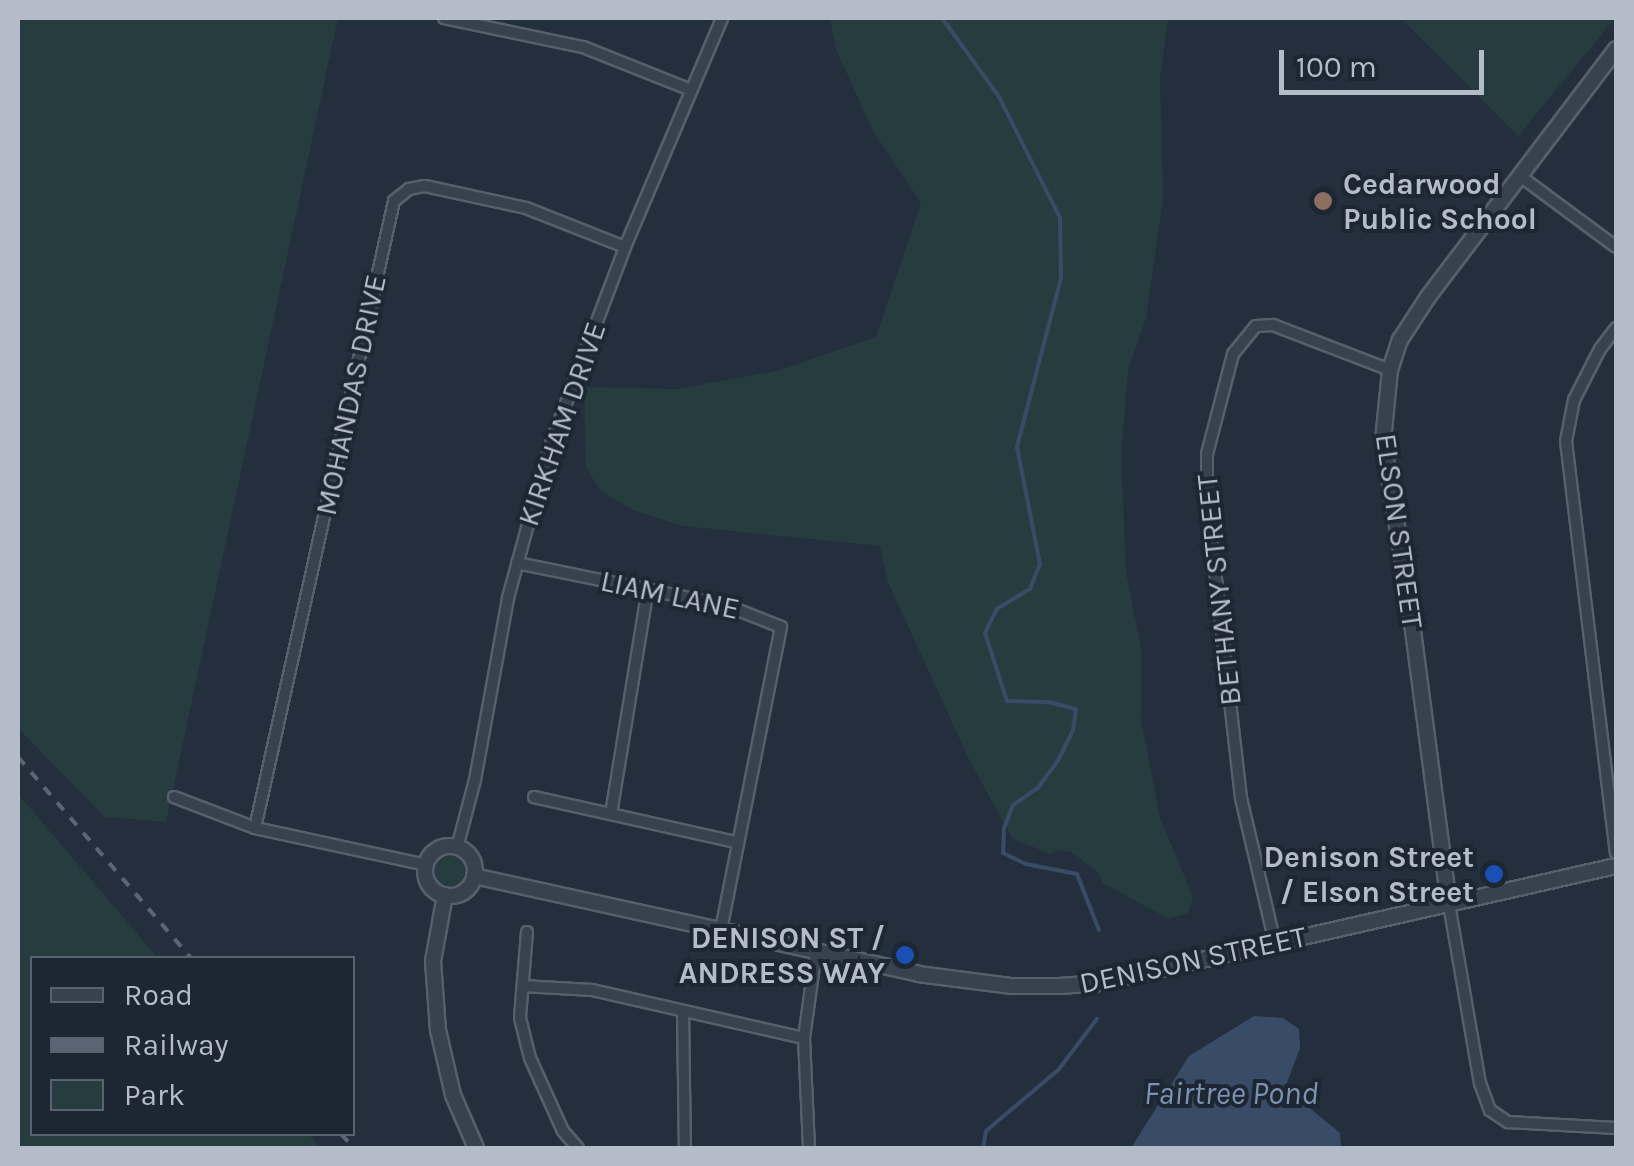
<!DOCTYPE html>
<style>
body{margin:0}
#map{position:relative;width:1634px;height:1166px;overflow:hidden;background:#242f3e;font-family:Karla,sans-serif}
div>[style]{position:absolute}
.green>*{inset:0;background:#263c3f}
.round{border-radius:50%}
.water>*{inset:0;background:#394c67}
.stream>*{height:4px;margin:-2px;padding:0 2px;transform-origin:2px;border-radius:2px;background:#394c67}
.roads{filter:drop-shadow(2px 0 #565f6c) drop-shadow(-2px 0 #565f6c) drop-shadow(0 2px #565f6c) drop-shadow(0 -2px #565f6c)}
.minor>*{height:10px;margin:-5px;padding:0 5px;transform-origin:5px;border-radius:5px;background:#38414e}
.tertiary>*{height:14px;margin:-7px;padding:0 7px;transform-origin:7px;border-radius:7px;background:#38414e}
.tertiary>.ring{margin:-7px;padding:0;box-sizing:content-box;background:none;border:14px solid #38414e;border-radius:50%}
.rail>*{height:4px;margin-top:-2px;transform-origin:0;background:repeating-linear-gradient(90deg,#5a6575 0 10px,transparent 0 20px)}
.dots>*{width:28px;height:28px;translate:-50% -50%;box-sizing:border-box;border:5px solid #1d2633;border-radius:50%}
span{translate:-50% -50%;white-space:nowrap;text-align:center;line-height:1.15;-webkit-text-stroke:8px #1d2633;paint-order:stroke}
.poi-label{font-size:30px;color:#b4bcc9;font-weight:700}
.left{translate:0 -50%;text-align:left}
.right{translate:-100% -50%;text-align:right}
.street-label{font-size:30px;color:#b4bcc9}
.water-label{font-size:32px;color:#7c92b1;font-style:italic}
.frame{position:absolute;inset:0;border:20px solid #b4bcc9;pointer-events:none}
.legend{position:absolute;left:30px;top:956px;width:325px;height:180px;box-sizing:border-box;background:#1d2633;border:2px solid #59626f;margin:0;padding:12px 18px;list-style:none;font-size:30px;color:#b4bcc9}
.legend li{display:flex;align-items:center;gap:20px;height:50px}
.legend b{width:50px;border:2px solid #59626f}
.scale{position:absolute;left:1279px;top:50px;width:205px;height:45px;box-sizing:border-box;border:5px solid #b4bcc9;border-top:0;padding-left:12px;font-size:30px;line-height:35px;white-space:nowrap;color:#b4bcc9;-webkit-text-stroke:8px #1d2633;paint-order:stroke}
</style>
<div id="map">
<div class="green">
<div style="clip-path:polygon(18px 18px,338px 18px,166px 822px,105px 817px,18px 728px)"></div>
<div style="clip-path:polygon(830px 18px,1168px 18px,1160px 77px,1163px 199px,1146px 318px,1128px 370px,1121px 454px,1126px 572px,1142px 653px,1141px 719px,1160px 818px,1193px 897px,1188px 913px,1169px 919px,1103px 883px,1097px 871px,1071px 852px,1060px 850px,1050px 854px,1012px 838px,968px 757px,888px 582px,880px 546px,683px 526px,633px 510px,601px 491px,586px 468px,584px 387px,676px 389px,777px 371px,876px 337px,921px 203px,873px 131px,836px 49px)"></div>
<div style="clip-path:polygon(1401px 18px,1615px 18px,1518px 136px)"></div>
<div style="clip-path:polygon(18px 794px,158px 958px,32px 958px,32px 1134px,308px 1134px,321px 1148px,18px 1148px)"></div>
<div class="round" style="left:435px;top:856px;width:30px;height:30px"></div>
</div>
<div class="water">
<div style="clip-path:polygon(1254px 1016px,1283px 1018px,1299px 1029px,1300px 1048px,1285px 1088px,1340px 1133px,1341px 1148px,1131px 1148px,1189px 1056px)"></div>
</div>
<div class="stream">
<div style="left:942px;top:18px;width:95px;rotate:54deg"></div>
<div style="left:998px;top:95px;width:138px;rotate:63.2deg"></div>
<div style="left:1060px;top:218px;width:60px;rotate:89deg"></div>
<div style="left:1061px;top:278px;width:175px;rotate:104.6deg"></div>
<div style="left:1017px;top:447px;width:119px;rotate:78.9deg"></div>
<div style="left:1040px;top:564px;width:27px;rotate:112deg"></div>
<div style="left:1030px;top:589px;width:39px;rotate:149deg"></div>
<div style="left:997px;top:609px;width:27px;rotate:117deg"></div>
<div style="left:985px;top:633px;width:71px;rotate:72.1deg"></div>
<div style="left:1007px;top:701px;width:42px;rotate:1.4deg"></div>
<div style="left:1049px;top:702px;width:28px;rotate:15deg"></div>
<div style="left:1076px;top:709px;width:21px;rotate:98deg"></div>
<div style="left:1073px;top:730px;width:32px;rotate:116deg"></div>
<div style="left:1059px;top:759px;width:34px;rotate:126deg"></div>
<div style="left:1039px;top:787px;width:32px;rotate:145deg"></div>
<div style="left:1013px;top:805px;width:25px;rotate:111deg"></div>
<div style="left:1004px;top:828px;width:25px;rotate:92deg"></div>
<div style="left:1003px;top:853px;width:25px;rotate:26deg"></div>
<div style="left:1026px;top:864px;width:52px;rotate:11.1deg"></div>
<div style="left:1077px;top:874px;width:60px;rotate:68.6deg"></div>
<div style="left:983px;top:1148px;width:17px;rotate:-80deg"></div>
<div style="left:986px;top:1131px;width:96px;rotate:-40.3deg"></div>
<div style="left:1059px;top:1069px;width:63px;rotate:-52.8deg"></div>
</div>
<div class="roads">
<div class="minor">
<div style="left:444px;top:18px;width:142px;rotate:11.8deg"></div>
<div style="left:583px;top:47px;width:116px;rotate:21.7deg"></div>
<div style="left:1520px;top:176px;width:119px;rotate:36.5deg"></div>
<div style="left:1616px;top:328px;width:26px;rotate:127deg"></div>
<div style="left:1600px;top:349px;width:57px;rotate:117deg"></div>
<div style="left:1574px;top:400px;width:42px;rotate:101deg"></div>
<div style="left:1566px;top:441px;width:415px;rotate:83.1deg"></div>
<div style="left:517px;top:563px;width:215px;rotate:11.5deg"></div>
<div style="left:728px;top:606px;width:57px;rotate:21.6deg"></div>
<div style="left:781px;top:627px;width:309px;rotate:101.2deg"></div>
<div style="left:174px;top:797px;width:87px;rotate:20.9deg"></div>
<div style="left:255px;top:828px;width:175px;rotate:12.2deg"></div>
<div style="left:534px;top:797px;width:207px;rotate:12.6deg"></div>
<div style="left:611px;top:814px;width:228px;rotate:-80.7deg"></div>
<div style="left:255px;top:828px;width:642px;rotate:-77.5deg"></div>
<div style="left:394px;top:201px;width:19px;rotate:-39deg"></div>
<div style="left:409px;top:189px;width:16px;rotate:-11deg"></div>
<div style="left:425px;top:186px;width:103px;rotate:12.3deg"></div>
<div style="left:526px;top:208px;width:106px;rotate:21.5deg"></div>
<div style="left:457px;top:848px;width:70px;rotate:-75.2deg"></div>
<div style="left:475px;top:780px;width:185px;rotate:-79.7deg"></div>
<div style="left:508px;top:598px;width:152px;rotate:-74.8deg"></div>
<div style="left:548px;top:451px;width:218px;rotate:-69.3deg"></div>
<div style="left:625px;top:247px;width:249px;rotate:-67deg"></div>
<div style="left:1449px;top:904px;width:182px;rotate:80.2deg"></div>
<div style="left:1480px;top:1083px;width:29px;rotate:70deg"></div>
<div style="left:1490px;top:1110px;width:22px;rotate:34deg"></div>
<div style="left:1508px;top:1122px;width:108px;rotate:3.2deg"></div>
<div style="left:527px;top:932px;width:86px;rotate:94.7deg"></div>
<div style="left:520px;top:1018px;width:41px;rotate:76deg"></div>
<div style="left:530px;top:1058px;width:80px;rotate:65.7deg"></div>
<div style="left:563px;top:1131px;width:23px;rotate:49deg"></div>
<div style="left:1275px;top:943px;width:149px;rotate:-103.2deg"></div>
<div style="left:1241px;top:798px;width:299px;rotate:-96.5deg"></div>
<div style="left:1207px;top:501px;width:47px;rotate:-90deg"></div>
<div style="left:1207px;top:454px;width:103px;rotate:-75.4deg"></div>
<div style="left:1233px;top:354px;width:36px;rotate:-51deg"></div>
<div style="left:1256px;top:326px;width:17px;rotate:-3deg"></div>
<div style="left:1273px;top:325px;width:125px;rotate:21deg"></div>
<div style="left:523px;top:986px;width:69px;rotate:3.3deg"></div>
<div style="left:592px;top:990px;width:217px;rotate:12.8deg"></div>
<div style="left:683px;top:1011px;width:137px;rotate:89.2deg"></div>
<div style="left:809px;top:1148px;width:110px;rotate:-92.6deg"></div>
<div style="left:804px;top:1038px;width:88px;rotate:-82.1deg"></div>
</div>
<div class="tertiary">
<div class="ring" style="left:425px;top:846px;width:36px;height:36px"></div>
<div style="left:474px;top:876px;width:455px;rotate:12.4deg"></div>
<div style="left:918px;top:974px;width:95px;rotate:7.3deg"></div>
<div style="left:1012px;top:986px;width:48px"></div>
<div style="left:1060px;top:986px;width:40px;rotate:-4.3deg"></div>
<div style="left:1100px;top:983px;width:529px;rotate:-12.78deg"></div>
<div style="left:445px;top:895px;width:67px;rotate:100.3deg"></div>
<div style="left:433px;top:961px;width:69px;rotate:85.9deg"></div>
<div style="left:438px;top:1030px;width:67px;rotate:77deg"></div>
<div style="left:453px;top:1095px;width:58px;rotate:66.5deg"></div>
<div style="left:1449px;top:904px;width:308px;rotate:-97.5deg"></div>
<div style="left:1409px;top:599px;width:160px;rotate:-99.3deg"></div>
<div style="left:1383px;top:441px;width:71px;rotate:-84.4deg"></div>
<div style="left:1390px;top:370px;width:32px;rotate:-72deg"></div>
<div style="left:1400px;top:340px;width:51px;rotate:-56.9deg"></div>
<div style="left:1428px;top:297px;width:311px;rotate:-52.8deg"></div>
</div>
</div>
<div class="rail">
<div style="left:18px;top:757px;width:265px;rotate:49.3deg"></div>
<div style="left:341px;top:1134px;width:19px;rotate:47deg"></div>
</div>
<div class="dots">
<div style="left:1323px;top:201px;background:#8d6e63"></div>
<div style="left:1494px;top:874px;background:#1a4fb4"></div>
<div style="left:905px;top:955px;background:#1a4fb4"></div>
</div>
<div class="poi-label">
<span class="left" style="left:1343px;top:201px">Cedarwood<br>Public School</span>
<span class="right" style="left:1474px;top:874px">Denison Street<br>/ Elson Street</span>
<span class="right" style="left:885px;top:955px">DENISON ST /<br>ANDRESS WAY</span>
</div>
<div class="street-label">
<span style="left:351px;top:395px;rotate:-78deg">MOHANDAS DRIVE</span>
<span style="left:562px;top:424px;rotate:-71deg">KIRKHAM DRIVE</span>
<span style="left:1399px;top:531px;rotate:82deg">ELSON STREET</span>
<span style="left:1219px;top:590px;rotate:-96deg">BETHANY STREET</span>
<span style="left:670px;top:595px;rotate:12deg">LIAM LANE</span>
<span style="left:1193px;top:960px;rotate:-12deg">DENISON STREET</span>
</div>
<div class="water-label">
<span style="left:1231px;top:1094px">Fairtree Pond</span>
</div>
<div class="frame"></div>
<ul class="legend">
<li><b style="height:12px;background:#38414e"></b>Road</li>
<li><b style="height:12px;background:#5a6575"></b>Railway</li>
<li><b style="height:28px;background:#263c3f"></b>Park</li>
</ul>
<div class="scale">100 m</div>
</div>
